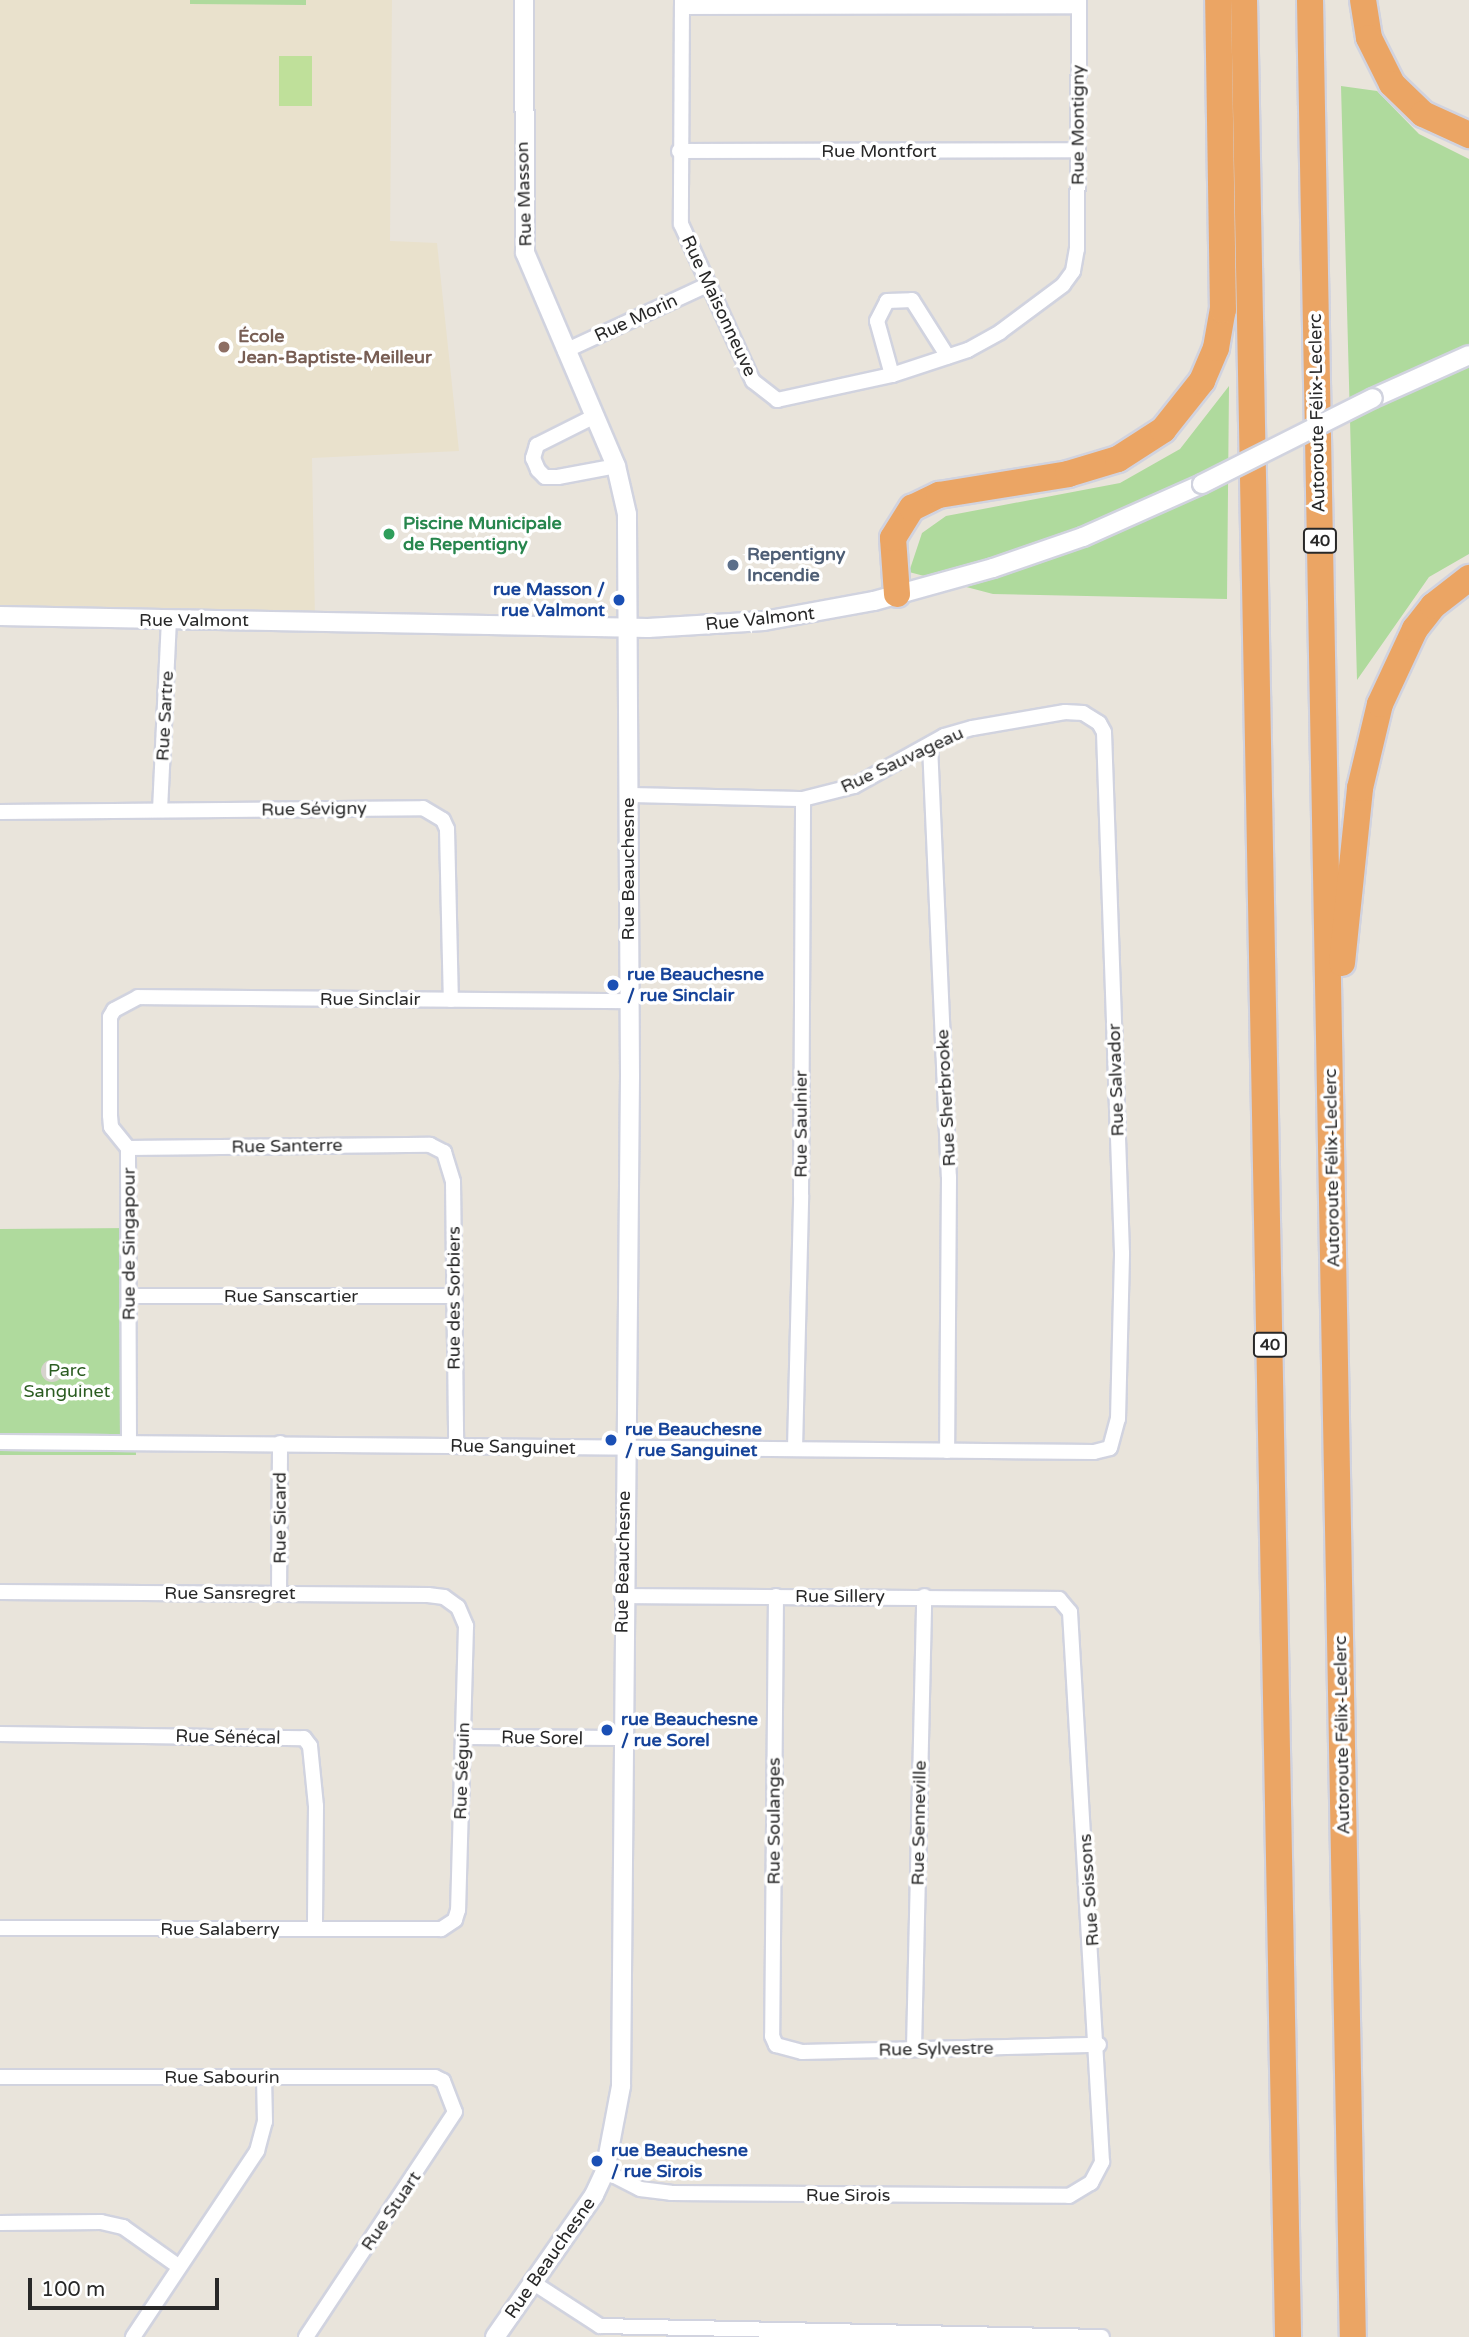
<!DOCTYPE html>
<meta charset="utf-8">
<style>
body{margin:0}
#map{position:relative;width:1469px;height:2337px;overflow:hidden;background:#e9e4db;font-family:"Varela Round",sans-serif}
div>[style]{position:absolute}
.education>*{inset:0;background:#e9e1cc}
.green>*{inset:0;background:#afda9d}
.pitch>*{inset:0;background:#bfe09a}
.plaza>*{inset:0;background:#d6d3cd}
.round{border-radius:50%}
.roads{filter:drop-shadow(2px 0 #d1d3df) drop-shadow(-2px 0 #d1d3df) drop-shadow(0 2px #d1d3df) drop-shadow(0 -2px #d1d3df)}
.minor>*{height:14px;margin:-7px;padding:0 7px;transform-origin:7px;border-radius:7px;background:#fff}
.tertiary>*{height:18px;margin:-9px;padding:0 9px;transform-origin:9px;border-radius:9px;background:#fff}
.motorway>*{height:26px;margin:-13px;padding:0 13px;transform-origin:13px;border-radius:13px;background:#eba564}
.bridges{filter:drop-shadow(2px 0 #d1d3df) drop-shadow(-2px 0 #d1d3df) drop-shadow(0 2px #d1d3df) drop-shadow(0 -2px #d1d3df)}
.tertiary-bridge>*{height:18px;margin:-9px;padding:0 9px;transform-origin:9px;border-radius:9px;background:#fff}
.dots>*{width:19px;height:19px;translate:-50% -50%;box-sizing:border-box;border:4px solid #fff;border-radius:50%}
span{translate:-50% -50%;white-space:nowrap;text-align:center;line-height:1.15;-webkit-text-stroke:7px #fff;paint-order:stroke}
.shield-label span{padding:2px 5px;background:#fff;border:2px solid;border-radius:5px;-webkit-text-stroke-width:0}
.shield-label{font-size:16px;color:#282828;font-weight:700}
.street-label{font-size:18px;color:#282828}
.education-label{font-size:18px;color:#785e54;font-weight:700}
.left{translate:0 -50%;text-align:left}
.leisure-label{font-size:18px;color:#27864d;font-weight:700}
.service-label{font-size:18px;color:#4e5e75;font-weight:700}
.transit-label{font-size:18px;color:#164399;font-weight:700}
.right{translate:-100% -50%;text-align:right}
.park-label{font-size:18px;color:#2b5c21}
.scale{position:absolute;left:28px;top:2278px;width:191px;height:32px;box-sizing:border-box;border:4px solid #282828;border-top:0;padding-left:9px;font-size:21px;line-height:24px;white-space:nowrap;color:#282828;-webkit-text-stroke:5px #fff;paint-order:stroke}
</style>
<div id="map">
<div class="education">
<div style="clip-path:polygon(0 0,392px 0,390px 241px,437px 243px,459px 451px,312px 458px,315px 620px,0 616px)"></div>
</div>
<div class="green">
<div style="clip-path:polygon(190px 0,306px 0,306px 5px,190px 4px)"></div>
<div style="clip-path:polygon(1341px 86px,1377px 91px,1419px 134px,1469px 159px,1469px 554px,1429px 577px,1357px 680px)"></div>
<div style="clip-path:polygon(1229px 386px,1227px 599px,993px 594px,909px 572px,922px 533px,946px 516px,1120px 483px,1180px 449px)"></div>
<div style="clip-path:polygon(133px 1228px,136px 1455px,0 1455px,0 1229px)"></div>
</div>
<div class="pitch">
<div style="clip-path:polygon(279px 56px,312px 56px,312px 106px,279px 106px)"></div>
</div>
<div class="plaza">
<div class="round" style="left:41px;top:1360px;width:22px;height:22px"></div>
</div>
<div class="roads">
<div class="minor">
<div style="left:682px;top:0;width:224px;rotate:90.3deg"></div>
<div style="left:681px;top:224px;width:173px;rotate:65.4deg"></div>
<div style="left:753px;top:381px;width:31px;rotate:38deg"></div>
<div style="left:777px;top:400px;width:118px;rotate:-12.3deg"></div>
<div style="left:892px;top:375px;width:80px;rotate:-18.2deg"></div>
<div style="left:968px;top:350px;width:37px;rotate:-29deg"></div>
<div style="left:1000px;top:332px;width:79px;rotate:-36.7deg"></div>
<div style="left:1063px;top:285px;width:17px;rotate:-54deg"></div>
<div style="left:1073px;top:271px;width:22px;rotate:-80deg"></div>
<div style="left:1077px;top:249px;width:249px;rotate:-89.5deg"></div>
<div style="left:682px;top:7px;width:396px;rotate:-0.1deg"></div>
<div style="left:679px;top:151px;width:399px;rotate:-0.1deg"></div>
<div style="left:565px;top:351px;width:157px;rotate:-24.9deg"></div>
<div style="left:892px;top:375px;width:56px;rotate:-105.5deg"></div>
<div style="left:877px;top:321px;width:22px;rotate:-63deg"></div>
<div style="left:887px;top:301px;width:25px;rotate:-2deg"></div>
<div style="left:912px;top:300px;width:67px;rotate:57.7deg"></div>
<div style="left:593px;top:417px;width:63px;rotate:153.4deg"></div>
<div style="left:537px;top:445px;width:14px;rotate:107deg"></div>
<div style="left:533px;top:458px;width:13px;rotate:67deg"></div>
<div style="left:538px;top:470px;width:10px;rotate:45deg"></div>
<div style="left:545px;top:477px;width:13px"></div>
<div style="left:558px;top:477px;width:59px;rotate:-10.7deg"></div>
<div style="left:930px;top:745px;width:432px;rotate:87.5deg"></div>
<div style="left:949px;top:1177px;width:274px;rotate:90.4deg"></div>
<div style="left:160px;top:810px;width:189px;rotate:-87.3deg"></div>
<div style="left:0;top:812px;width:423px;rotate:-0.5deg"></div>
<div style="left:423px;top:808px;width:23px;rotate:31deg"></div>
<div style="left:443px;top:820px;width:10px;rotate:66deg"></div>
<div style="left:447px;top:829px;width:171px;rotate:88.7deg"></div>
<div style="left:128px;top:1148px;width:302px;rotate:-0.6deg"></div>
<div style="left:430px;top:1145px;width:16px;rotate:27deg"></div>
<div style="left:444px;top:1152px;width:31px;rotate:73deg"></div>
<div style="left:453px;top:1182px;width:263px;rotate:89.3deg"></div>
<div style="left:130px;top:1296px;width:323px"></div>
<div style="left:0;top:1442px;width:1094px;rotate:0.52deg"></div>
<div style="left:1094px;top:1452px;width:16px;rotate:-14deg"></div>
<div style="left:1110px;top:1448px;width:30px;rotate:-75deg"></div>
<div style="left:1118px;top:1419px;width:166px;rotate:-88.6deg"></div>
<div style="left:1122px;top:1253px;width:521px;rotate:-91.98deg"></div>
<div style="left:1104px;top:732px;width:10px;rotate:-119deg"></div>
<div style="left:1099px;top:723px;width:19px;rotate:-148deg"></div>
<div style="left:1083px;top:713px;width:18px;rotate:-177deg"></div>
<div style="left:1065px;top:712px;width:94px;rotate:170.2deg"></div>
<div style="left:972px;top:728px;width:29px;rotate:164deg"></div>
<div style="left:944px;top:736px;width:103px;rotate:150.9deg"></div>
<div style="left:854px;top:786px;width:53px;rotate:165.7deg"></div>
<div style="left:803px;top:799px;width:175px;rotate:-178.7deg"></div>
<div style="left:129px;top:1443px;width:295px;rotate:-90.2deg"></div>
<div style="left:128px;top:1148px;width:27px;rotate:-129deg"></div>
<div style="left:111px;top:1127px;width:12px;rotate:-95deg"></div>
<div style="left:110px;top:1115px;width:98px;rotate:-90deg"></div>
<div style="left:110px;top:1017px;width:8px;rotate:-60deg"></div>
<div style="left:114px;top:1010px;width:27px;rotate:-28deg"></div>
<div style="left:138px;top:997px;width:490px;rotate:0.5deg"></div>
<div style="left:795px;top:1449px;width:254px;rotate:-88.6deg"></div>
<div style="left:801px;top:1195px;width:396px;rotate:-89.7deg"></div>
<div style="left:0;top:1592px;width:428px;rotate:0.4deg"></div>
<div style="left:428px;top:1595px;width:16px;rotate:7deg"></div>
<div style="left:444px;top:1597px;width:17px;rotate:36deg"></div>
<div style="left:458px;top:1607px;width:21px;rotate:67deg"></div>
<div style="left:466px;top:1626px;width:284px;rotate:91.6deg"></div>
<div style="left:458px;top:1910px;width:10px;rotate:107deg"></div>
<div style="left:455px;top:1920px;width:17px;rotate:147deg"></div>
<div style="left:441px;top:1929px;width:441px;rotate:-179.9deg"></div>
<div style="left:279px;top:1594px;width:151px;rotate:-89.6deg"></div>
<div style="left:776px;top:1596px;width:440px;rotate:90.5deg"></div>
<div style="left:772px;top:2036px;width:10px;rotate:66deg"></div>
<div style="left:776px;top:2045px;width:27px;rotate:15deg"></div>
<div style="left:802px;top:2052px;width:297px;rotate:-1.4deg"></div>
<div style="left:0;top:1734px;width:304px;rotate:0.8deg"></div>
<div style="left:304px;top:1738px;width:10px;rotate:53deg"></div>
<div style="left:310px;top:1746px;width:60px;rotate:84.3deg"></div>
<div style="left:316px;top:1806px;width:123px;rotate:90.5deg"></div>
<div style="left:464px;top:1737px;width:156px;rotate:0.4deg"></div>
<div style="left:914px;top:2049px;width:453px;rotate:-88.7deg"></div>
<div style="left:0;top:2077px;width:435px"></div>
<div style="left:435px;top:2077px;width:9px;rotate:27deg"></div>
<div style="left:443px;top:2081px;width:33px;rotate:69deg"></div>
<div style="left:455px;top:2112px;width:270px;rotate:123.5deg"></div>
<div style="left:605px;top:2171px;width:39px;rotate:27deg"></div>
<div style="left:640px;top:2189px;width:31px;rotate:7deg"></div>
<div style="left:671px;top:2193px;width:398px;rotate:0.4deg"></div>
<div style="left:1069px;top:2196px;width:26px;rotate:-31deg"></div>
<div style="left:1091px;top:2183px;width:24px;rotate:-62deg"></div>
<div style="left:1102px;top:2162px;width:551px;rotate:-93.33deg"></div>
<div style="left:1070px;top:1612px;width:17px;rotate:-130deg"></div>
<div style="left:1059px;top:1599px;width:437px;rotate:-179.6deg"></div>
<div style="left:0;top:2223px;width:101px;rotate:-0.6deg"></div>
<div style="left:101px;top:2222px;width:23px;rotate:13deg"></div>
<div style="left:123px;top:2227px;width:67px;rotate:35.3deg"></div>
<div style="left:532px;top:2282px;width:81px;rotate:32.9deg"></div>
<div style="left:600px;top:2326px;width:502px;rotate:1.26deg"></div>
<div style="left:133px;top:2337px;width:224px;rotate:-56.3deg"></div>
<div style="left:257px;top:2151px;width:30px;rotate:-75deg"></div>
<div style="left:265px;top:2122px;width:45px;rotate:-91.3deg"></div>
</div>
<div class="tertiary">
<div style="left:1373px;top:398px;width:105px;rotate:-24.1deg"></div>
<div style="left:0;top:616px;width:648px;rotate:1.06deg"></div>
<div style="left:648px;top:628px;width:116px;rotate:-3.5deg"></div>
<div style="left:764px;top:621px;width:112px;rotate:-10.3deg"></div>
<div style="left:874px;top:601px;width:123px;rotate:-15.5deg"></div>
<div style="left:993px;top:568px;width:95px;rotate:-19deg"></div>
<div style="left:1083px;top:537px;width:130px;rotate:-24deg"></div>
<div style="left:495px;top:2337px;width:173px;rotate:-55.1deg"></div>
<div style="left:594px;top:2195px;width:26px;rotate:-65deg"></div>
<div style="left:605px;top:2171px;width:86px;rotate:-79.3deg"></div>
<div style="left:621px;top:2086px;width:1009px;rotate:-89.49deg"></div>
<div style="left:630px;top:1077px;width:563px;rotate:-90.31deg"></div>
<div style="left:627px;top:514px;width:49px;rotate:-102.9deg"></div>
<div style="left:616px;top:466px;width:232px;rotate:-113.1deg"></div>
<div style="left:525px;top:253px;width:253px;rotate:-90.2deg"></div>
</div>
<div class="motorway">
<div style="left:1244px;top:0;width:2337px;rotate:88.92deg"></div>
<div style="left:1310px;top:0;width:2337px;rotate:88.95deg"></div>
<div style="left:1363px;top:0;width:38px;rotate:81deg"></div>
<div style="left:1369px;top:38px;width:51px;rotate:63.4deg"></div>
<div style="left:1392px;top:84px;width:43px;rotate:44.1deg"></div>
<div style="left:1423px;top:114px;width:51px;rotate:24.5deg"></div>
<div style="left:897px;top:594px;width:56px;rotate:-94.1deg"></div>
<div style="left:893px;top:538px;width:36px;rotate:-58deg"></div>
<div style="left:912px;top:508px;width:30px;rotate:-26deg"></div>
<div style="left:939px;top:495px;width:131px;rotate:-9.2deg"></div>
<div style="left:1068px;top:474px;width:52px;rotate:-16.7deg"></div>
<div style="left:1118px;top:459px;width:54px;rotate:-32.8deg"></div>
<div style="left:1163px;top:430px;width:63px;rotate:-51.5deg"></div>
<div style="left:1202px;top:381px;width:36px;rotate:-67deg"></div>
<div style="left:1216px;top:348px;width:39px;rotate:-80deg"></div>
<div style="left:1223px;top:310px;width:310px;rotate:-90.9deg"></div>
<div style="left:1342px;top:963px;width:176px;rotate:-84.1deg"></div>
<div style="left:1360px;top:788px;width:86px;rotate:-76.6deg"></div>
<div style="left:1380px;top:704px;width:83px;rotate:-65deg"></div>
<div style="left:1415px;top:629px;width:29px;rotate:-52deg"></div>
<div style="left:1433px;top:606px;width:46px;rotate:-37.9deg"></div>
</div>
</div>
<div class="bridges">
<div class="tertiary-bridge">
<div style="left:1202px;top:484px;width:191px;rotate:-26.7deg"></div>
</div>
</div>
<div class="dots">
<div style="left:224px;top:347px;background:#8d6e63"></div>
<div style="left:389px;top:534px;background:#2e9e5b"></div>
<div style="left:733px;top:565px;background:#5c6f8a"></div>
<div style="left:619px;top:600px;background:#1a4fb4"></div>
<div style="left:613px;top:985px;background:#1a4fb4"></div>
<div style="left:611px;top:1440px;background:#1a4fb4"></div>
<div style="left:607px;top:1730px;background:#1a4fb4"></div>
<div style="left:597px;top:2161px;background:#1a4fb4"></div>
</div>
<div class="shield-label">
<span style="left:1320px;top:541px">40</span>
<span style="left:1270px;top:1345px">40</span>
</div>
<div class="street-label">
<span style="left:1078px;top:125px;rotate:-90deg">Rue Montigny</span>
<span style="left:879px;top:151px">Rue Montfort</span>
<span style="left:524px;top:194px;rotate:-92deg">Rue Masson</span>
<span style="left:719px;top:306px;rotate:65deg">Rue Maisonneuve</span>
<span style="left:636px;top:318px;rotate:-25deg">Rue Morin</span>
<span style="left:1317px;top:413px;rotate:-91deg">Autoroute Félix-Leclerc</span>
<span style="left:760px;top:619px;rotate:-6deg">Rue Valmont</span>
<span style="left:194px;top:620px">Rue Valmont</span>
<span style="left:165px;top:716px;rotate:-87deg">Rue Sartre</span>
<span style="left:902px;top:760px;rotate:-25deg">Rue Sauvageau</span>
<span style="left:314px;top:809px;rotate:-1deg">Rue Sévigny</span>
<span style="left:628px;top:869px;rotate:-90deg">Rue Beauchesne</span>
<span style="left:370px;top:999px">Rue Sinclair</span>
<span style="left:1116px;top:1080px;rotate:-92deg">Rue Salvador</span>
<span style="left:946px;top:1098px;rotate:-93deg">Rue Sherbrooke</span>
<span style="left:801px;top:1124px;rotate:-90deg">Rue Saulnier</span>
<span style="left:287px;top:1146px;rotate:-1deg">Rue Santerre</span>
<span style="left:1332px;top:1168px;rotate:-91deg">Autoroute Félix-Leclerc</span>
<span style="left:129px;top:1244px;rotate:-90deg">Rue de Singapour</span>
<span style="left:291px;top:1296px">Rue Sanscartier</span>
<span style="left:454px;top:1298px;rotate:-90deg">Rue des Sorbiers</span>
<span style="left:513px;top:1447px;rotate:1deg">Rue Sanguinet</span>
<span style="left:280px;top:1518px;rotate:-90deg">Rue Sicard</span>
<span style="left:623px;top:1562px;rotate:-89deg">Rue Beauchesne</span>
<span style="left:230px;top:1593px">Rue Sansregret</span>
<span style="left:840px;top:1596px">Rue Sillery</span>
<span style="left:1342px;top:1735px;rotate:-91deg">Autoroute Félix-Leclerc</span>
<span style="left:228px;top:1737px;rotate:1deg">Rue Sénécal</span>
<span style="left:542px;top:1738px;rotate:1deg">Rue Sorel</span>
<span style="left:462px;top:1771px;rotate:-88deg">Rue Séguin</span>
<span style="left:774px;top:1821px;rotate:-90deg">Rue Soulanges</span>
<span style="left:919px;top:1823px;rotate:-89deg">Rue Senneville</span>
<span style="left:1089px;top:1890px;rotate:-94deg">Rue Soissons</span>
<span style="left:220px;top:1929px">Rue Salaberry</span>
<span style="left:936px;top:2049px;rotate:-1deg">Rue Sylvestre</span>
<span style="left:222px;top:2077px">Rue Sabourin</span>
<span style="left:848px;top:2195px">Rue Sirois</span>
<span style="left:391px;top:2211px;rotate:-56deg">Rue Stuart</span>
<span style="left:550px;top:2258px;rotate:-55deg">Rue Beauchesne</span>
</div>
<div class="education-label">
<span class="left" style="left:238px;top:347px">École<br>Jean-Baptiste-Meilleur</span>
</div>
<div class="leisure-label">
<span class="left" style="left:403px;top:534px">Piscine Municipale<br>de Repentigny</span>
</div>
<div class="service-label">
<span class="left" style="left:747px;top:565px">Repentigny<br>Incendie</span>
</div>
<div class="transit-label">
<span class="right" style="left:605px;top:600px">rue Masson /<br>rue Valmont</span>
<span class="left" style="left:627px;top:985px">rue Beauchesne<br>/ rue Sinclair</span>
<span class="left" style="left:625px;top:1440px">rue Beauchesne<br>/ rue Sanguinet</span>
<span class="left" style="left:621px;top:1730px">rue Beauchesne<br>/ rue Sorel</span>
<span class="left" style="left:611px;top:2161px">rue Beauchesne<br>/ rue Sirois</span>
</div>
<div class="park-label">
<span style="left:67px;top:1381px">Parc<br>Sanguinet</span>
</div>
<div class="scale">100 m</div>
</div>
